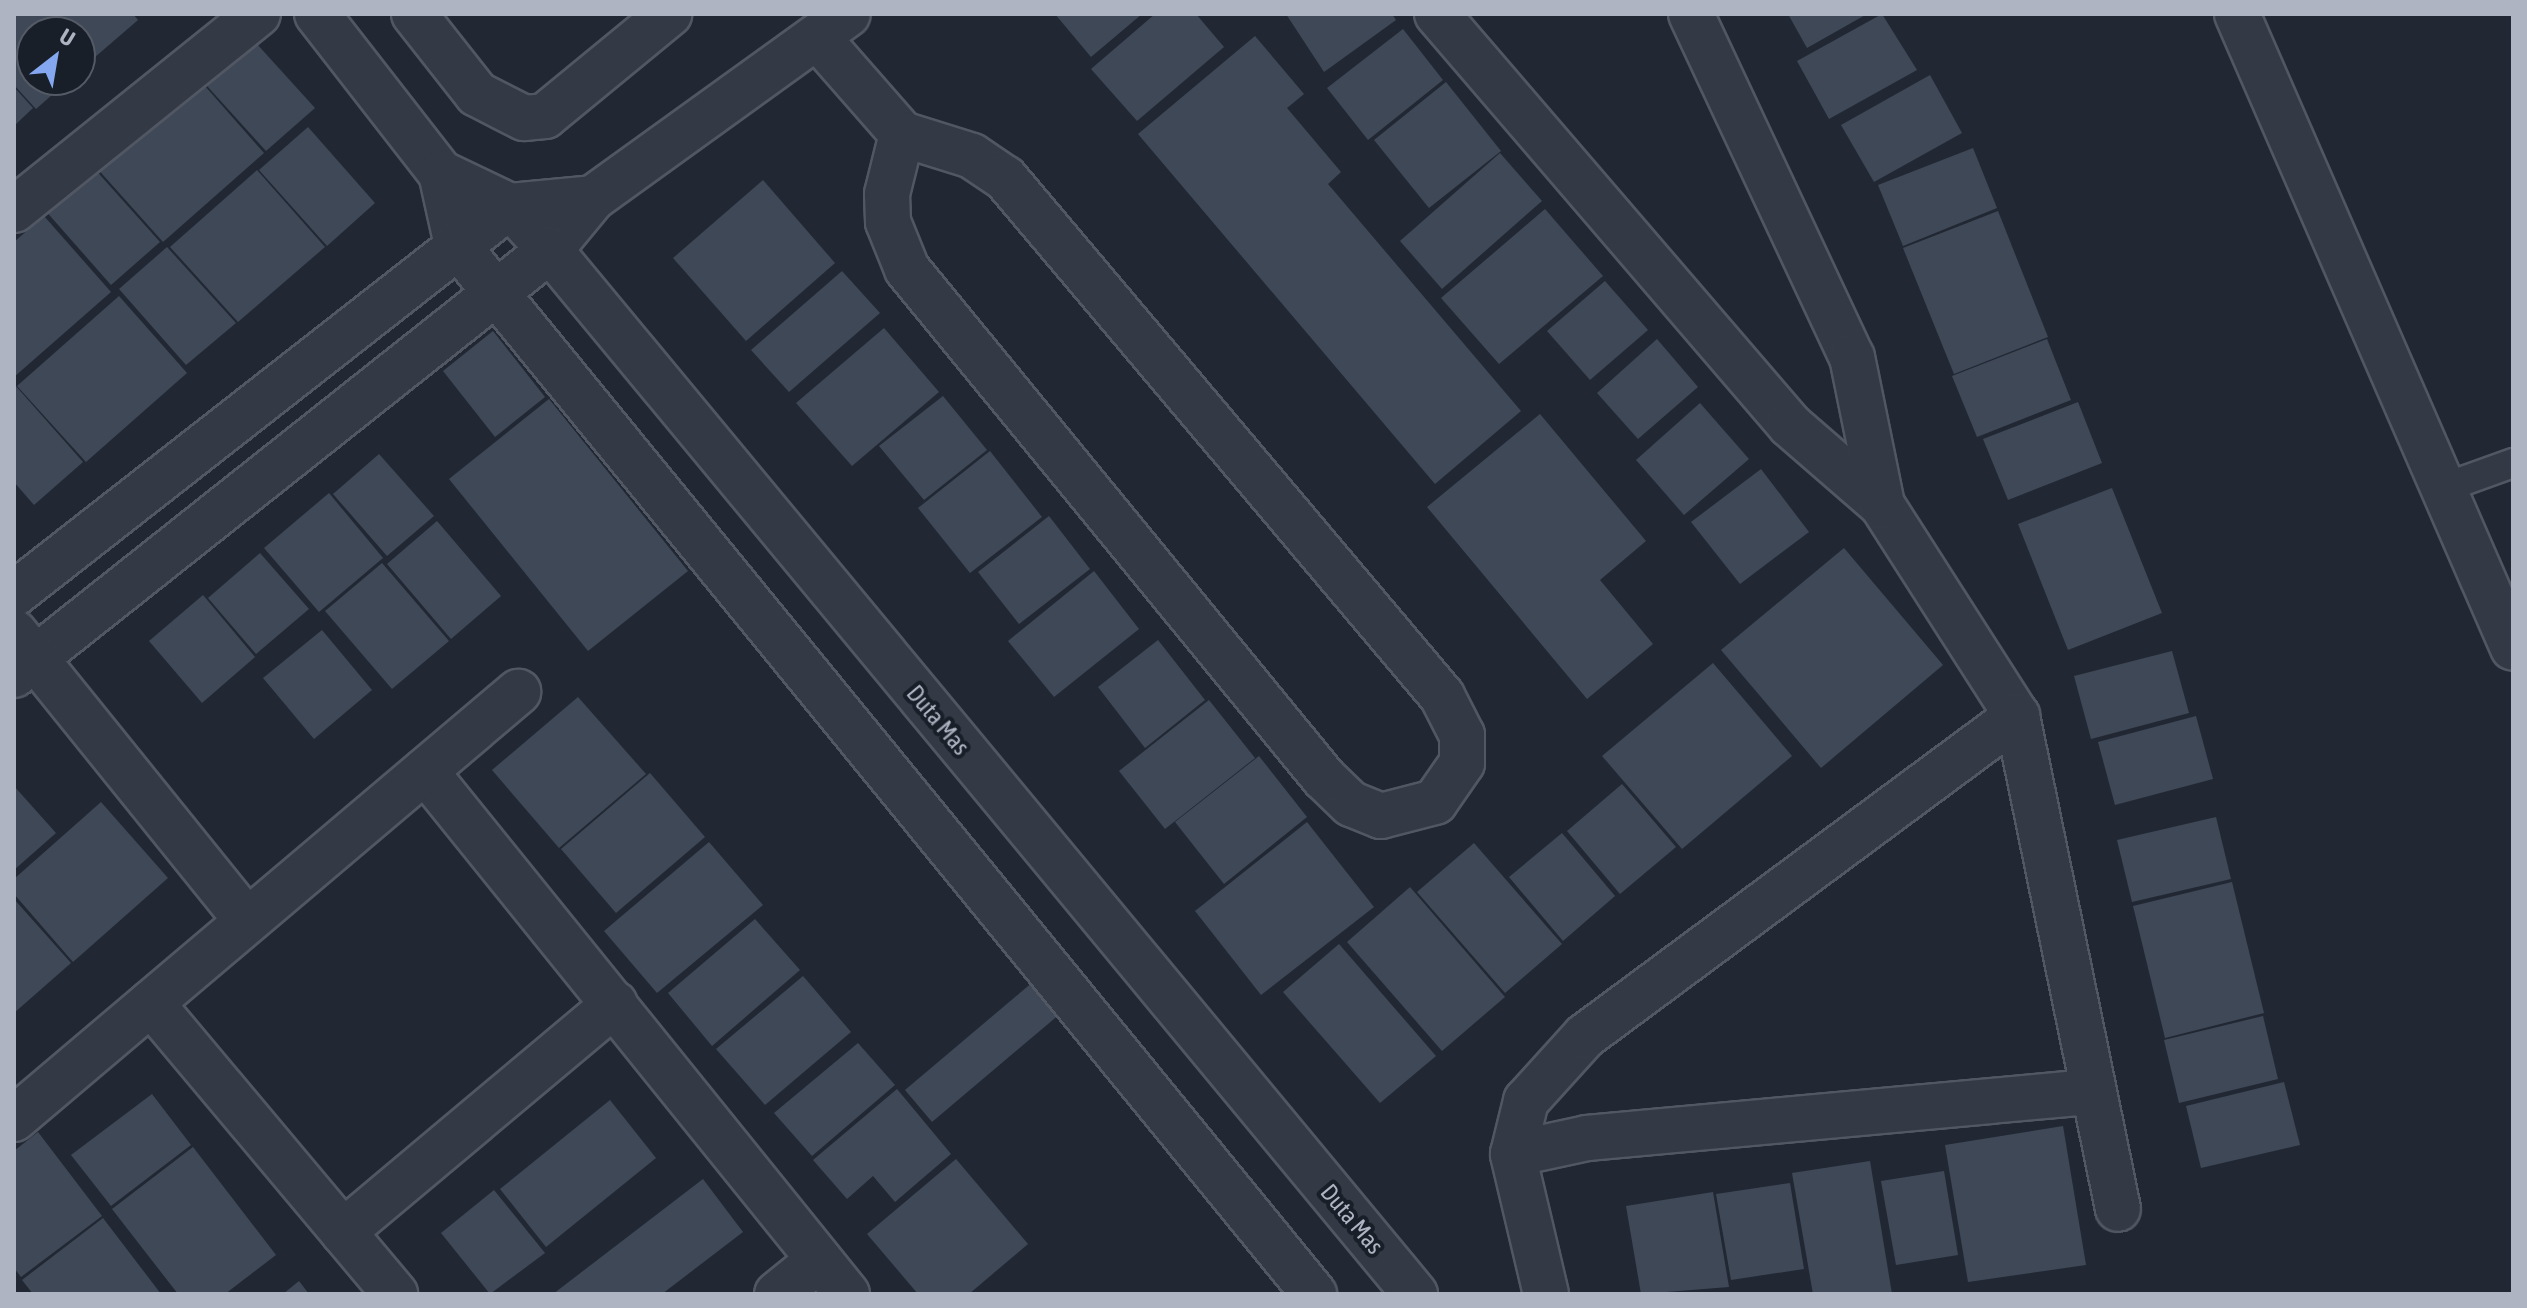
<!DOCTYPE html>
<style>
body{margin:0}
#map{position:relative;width:2527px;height:1308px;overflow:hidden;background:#212834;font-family:"Asap Condensed",sans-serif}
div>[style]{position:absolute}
.building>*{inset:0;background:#3f4857}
.roads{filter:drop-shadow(2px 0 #515763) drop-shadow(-2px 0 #515763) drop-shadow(0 2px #515763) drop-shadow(0 -2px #515763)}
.service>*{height:28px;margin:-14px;padding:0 14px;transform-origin:14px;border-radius:14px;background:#343a45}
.minor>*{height:44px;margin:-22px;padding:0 22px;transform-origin:22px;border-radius:22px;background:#343a45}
.tertiary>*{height:44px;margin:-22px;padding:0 22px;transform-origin:22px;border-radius:22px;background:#343a45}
span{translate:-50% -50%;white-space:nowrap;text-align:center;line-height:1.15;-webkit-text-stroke:8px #191f29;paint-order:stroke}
.street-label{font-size:24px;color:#aeb4c2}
.frame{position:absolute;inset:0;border:16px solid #aeb4c2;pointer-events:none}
.north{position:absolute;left:16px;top:16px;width:80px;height:80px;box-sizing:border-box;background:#191f29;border:2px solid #555b66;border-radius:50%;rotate:31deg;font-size:22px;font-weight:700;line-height:32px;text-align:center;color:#aeb4c2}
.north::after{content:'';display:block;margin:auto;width:28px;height:36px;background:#85a7ef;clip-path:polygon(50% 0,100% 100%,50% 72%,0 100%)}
</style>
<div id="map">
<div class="building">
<div style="clip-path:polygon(14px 14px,133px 14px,138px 20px,80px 70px,80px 32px,32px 32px,32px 80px,69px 80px,36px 109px,14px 85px)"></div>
<div style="clip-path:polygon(1055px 14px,1142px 14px,1091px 57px)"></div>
<div style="clip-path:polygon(1155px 14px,1196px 14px,1224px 47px,1137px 121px,1091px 69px)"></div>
<div style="clip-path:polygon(1286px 14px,1392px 14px,1396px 20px,1324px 72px)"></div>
<div style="clip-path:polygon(1788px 14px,1867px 14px,1807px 48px)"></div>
<div style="clip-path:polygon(1882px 14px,1917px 70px,1829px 119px,1797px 61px)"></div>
<div style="clip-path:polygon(1403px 29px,1443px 80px,1368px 140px,1327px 88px)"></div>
<div style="clip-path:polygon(247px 33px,315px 108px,266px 151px,198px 76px)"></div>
<div style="clip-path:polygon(1255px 36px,1304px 94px,1287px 108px,1341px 172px,1328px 184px,1521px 411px,1435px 484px,1138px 134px)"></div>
<div style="clip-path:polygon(1930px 75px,1962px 133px,1874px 182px,1841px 125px)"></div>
<div style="clip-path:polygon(197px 77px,264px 153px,163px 242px,95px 166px)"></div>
<div style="clip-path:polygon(1446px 82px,1501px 151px,1429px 208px,1374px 140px)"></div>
<div style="clip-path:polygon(14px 87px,33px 108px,14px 126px)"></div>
<div style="clip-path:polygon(308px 127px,375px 203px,327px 246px,259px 170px)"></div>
<div style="clip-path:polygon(1973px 148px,1997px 208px,1903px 246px,1878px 185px)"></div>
<div style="clip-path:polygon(1500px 153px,1542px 201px,1442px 289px,1400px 241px)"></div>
<div style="clip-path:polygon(92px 166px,160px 242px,111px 285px,44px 209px)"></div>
<div style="clip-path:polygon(257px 170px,325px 247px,238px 322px,170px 247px)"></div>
<div style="clip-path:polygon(763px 180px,835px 263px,746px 341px,673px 258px)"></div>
<div style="clip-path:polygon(1545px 209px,1603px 276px,1499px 364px,1441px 298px)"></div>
<div style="clip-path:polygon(1998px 211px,2048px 337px,1954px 374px,1903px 248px)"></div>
<div style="clip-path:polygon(44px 216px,111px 292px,14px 377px,14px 242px)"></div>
<div style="clip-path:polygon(167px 247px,236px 323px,186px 365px,119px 289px)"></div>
<div style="clip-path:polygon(842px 271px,880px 313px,789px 392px,751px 350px)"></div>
<div style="clip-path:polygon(1605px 281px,1648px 330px,1590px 380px,1547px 331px)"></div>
<div style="clip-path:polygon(119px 296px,187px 373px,86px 462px,17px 386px)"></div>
<div style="clip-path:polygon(884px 328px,939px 392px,852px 466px,796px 403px)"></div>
<div style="clip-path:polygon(493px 331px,545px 397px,495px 437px,443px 371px)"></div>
<div style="clip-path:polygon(1657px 339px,1698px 387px,1638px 439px,1597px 393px)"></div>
<div style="clip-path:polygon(2047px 339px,2071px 400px,1977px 437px,1952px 376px)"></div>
<div style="clip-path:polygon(14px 384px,83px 462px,34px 505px,14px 482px)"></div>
<div style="clip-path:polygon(943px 396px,987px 450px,924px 500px,879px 446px)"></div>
<div style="clip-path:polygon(549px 399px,688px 571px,588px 651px,449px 479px)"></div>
<div style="clip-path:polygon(2078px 402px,2102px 463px,2008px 500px,1983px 439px)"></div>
<div style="clip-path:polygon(1700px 403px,1749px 459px,1684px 515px,1636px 460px)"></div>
<div style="clip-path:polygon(1540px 414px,1646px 541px,1600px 580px,1653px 644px,1587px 699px,1427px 507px)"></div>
<div style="clip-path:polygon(990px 451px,1042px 517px,970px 573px,918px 508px)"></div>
<div style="clip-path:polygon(379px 454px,434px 516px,387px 556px,333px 494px)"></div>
<div style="clip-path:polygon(1761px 469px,1809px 532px,1740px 584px,1691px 522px)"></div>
<div style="clip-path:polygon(2112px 488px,2162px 613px,2068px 650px,2018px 524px)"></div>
<div style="clip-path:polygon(329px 493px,383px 558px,319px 612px,264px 548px)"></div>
<div style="clip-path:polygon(1049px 516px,1090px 569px,1019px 624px,978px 572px)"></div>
<div style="clip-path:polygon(437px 521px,501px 596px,451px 639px,387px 564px)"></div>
<div style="clip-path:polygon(1844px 548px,1943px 665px,1821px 768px,1721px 650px)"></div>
<div style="clip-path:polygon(260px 553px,309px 609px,256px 654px,208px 598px)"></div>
<div style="clip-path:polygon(382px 563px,449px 641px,392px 689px,325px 611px)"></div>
<div style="clip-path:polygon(1094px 571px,1139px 629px,1054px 697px,1008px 641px)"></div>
<div style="clip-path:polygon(203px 595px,255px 657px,202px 703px,149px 641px)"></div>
<div style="clip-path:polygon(322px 630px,372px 690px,314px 739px,263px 678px)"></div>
<div style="clip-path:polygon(1158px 640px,1205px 700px,1145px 748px,1098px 687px)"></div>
<div style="clip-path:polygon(2172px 651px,2189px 713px,2091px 739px,2074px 676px)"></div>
<div style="clip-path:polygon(1713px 663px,1792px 756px,1682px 849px,1602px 756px)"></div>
<div style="clip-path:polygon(578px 697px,646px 774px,559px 848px,492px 770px)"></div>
<div style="clip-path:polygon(1209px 700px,1255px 758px,1165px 829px,1119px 771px)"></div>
<div style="clip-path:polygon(2196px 716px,2213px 779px,2115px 805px,2098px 742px)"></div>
<div style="clip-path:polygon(1259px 756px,1307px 817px,1224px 884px,1175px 822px)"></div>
<div style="clip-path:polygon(650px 773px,705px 837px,616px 913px,561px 849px)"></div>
<div style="clip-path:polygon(1622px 784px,1676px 847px,1620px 894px,1567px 831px)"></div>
<div style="clip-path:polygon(14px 786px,56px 833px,14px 870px)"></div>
<div style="clip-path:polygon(101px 802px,168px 878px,73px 962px,14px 894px,14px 879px)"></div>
<div style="clip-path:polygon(2216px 817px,2231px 879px,2132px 902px,2117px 840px)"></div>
<div style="clip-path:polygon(1307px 822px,1374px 907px,1261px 995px,1195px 911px)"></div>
<div style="clip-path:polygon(1562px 833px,1615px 896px,1563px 941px,1509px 877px)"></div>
<div style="clip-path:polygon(709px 842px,763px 905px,657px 993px,604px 931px)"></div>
<div style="clip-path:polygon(1474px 843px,1562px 944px,1505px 993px,1417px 892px)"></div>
<div style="clip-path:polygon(2232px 882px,2264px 1013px,2165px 1038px,2133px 906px)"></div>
<div style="clip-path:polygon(1410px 887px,1505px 997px,1442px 1051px,1347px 942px)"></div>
<div style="clip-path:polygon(14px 899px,71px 963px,14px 1013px)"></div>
<div style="clip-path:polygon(755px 919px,800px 970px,712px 1046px,668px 993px)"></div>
<div style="clip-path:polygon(1339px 944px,1436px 1056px,1380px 1103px,1283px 992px)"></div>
<div style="clip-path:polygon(803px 976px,851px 1032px,765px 1105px,716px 1049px)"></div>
<div style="clip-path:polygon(1034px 981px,1061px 1013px,932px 1122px,905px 1090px)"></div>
<div style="clip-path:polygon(2263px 1016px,2278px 1079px,2179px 1103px,2164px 1040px)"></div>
<div style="clip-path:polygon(858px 1043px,895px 1085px,812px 1156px,774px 1113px)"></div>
<div style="clip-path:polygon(2284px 1082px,2300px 1145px,2201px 1168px,2186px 1106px)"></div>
<div style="clip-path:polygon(897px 1089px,951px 1154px,895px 1202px,873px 1176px,847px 1199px,813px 1160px)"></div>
<div style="clip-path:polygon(152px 1094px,191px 1145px,111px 1206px,71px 1155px)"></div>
<div style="clip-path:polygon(610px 1100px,656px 1158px,546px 1247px,500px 1189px)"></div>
<div style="clip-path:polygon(2063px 1126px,2086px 1265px,1968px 1282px,1945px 1145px)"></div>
<div style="clip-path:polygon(38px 1132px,102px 1216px,21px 1277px,14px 1268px,14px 1151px)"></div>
<div style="clip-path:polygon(193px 1147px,276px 1255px,225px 1294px,178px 1294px,112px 1209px)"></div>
<div style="clip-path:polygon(956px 1159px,1028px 1244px,969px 1294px,918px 1294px,867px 1234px)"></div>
<div style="clip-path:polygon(1870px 1161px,1892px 1294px,1813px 1294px,1792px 1173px)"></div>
<div style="clip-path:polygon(1944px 1171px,1958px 1255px,1896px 1265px,1881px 1181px)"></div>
<div style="clip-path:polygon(703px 1179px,743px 1232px,662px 1294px,553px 1294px)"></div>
<div style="clip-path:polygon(1790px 1183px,1804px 1269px,1731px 1280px,1716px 1194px)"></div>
<div style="clip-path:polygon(494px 1190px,545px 1253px,490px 1294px,441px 1233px)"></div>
<div style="clip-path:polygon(1713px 1192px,1729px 1287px,1641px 1294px,1626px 1206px)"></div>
<div style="clip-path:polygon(103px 1218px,161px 1294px,33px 1294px,22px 1280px)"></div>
<div style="clip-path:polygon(299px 1281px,309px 1294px,283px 1294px)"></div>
</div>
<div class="roads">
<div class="service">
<div style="left:2441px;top:489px;width:77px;rotate:-19.9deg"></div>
</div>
<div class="minor">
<div style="left:317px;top:14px;width:202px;rotate:52.1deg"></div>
<div style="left:441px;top:173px;width:74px;rotate:77.5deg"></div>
<div style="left:457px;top:245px;width:1355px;rotate:50.75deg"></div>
<div style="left:414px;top:14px;width:102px;rotate:51.8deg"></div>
<div style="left:477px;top:94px;width:53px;rotate:27.1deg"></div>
<div style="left:524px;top:118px;width:21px;rotate:-5deg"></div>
<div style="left:545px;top:116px;width:161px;rotate:-39.4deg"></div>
<div style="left:1437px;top:14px;width:542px;rotate:49.34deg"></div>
<div style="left:1790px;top:425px;width:122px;rotate:41deg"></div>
<div style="left:1882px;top:505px;width:250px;rotate:57.4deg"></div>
<div style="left:2017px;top:716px;width:503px;rotate:78.42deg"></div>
<div style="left:1691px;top:14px;width:379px;rotate:64.9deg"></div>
<div style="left:1852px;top:357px;width:151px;rotate:78.5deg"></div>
<div style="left:818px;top:38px;width:128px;rotate:48.8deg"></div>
<div style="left:902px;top:134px;width:73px;rotate:17.4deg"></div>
<div style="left:972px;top:156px;width:40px;rotate:34deg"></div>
<div style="left:1005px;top:178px;width:678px;rotate:49.85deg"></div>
<div style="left:1442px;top:696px;width:44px;rotate:62.9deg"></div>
<div style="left:1462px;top:735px;width:28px;rotate:90deg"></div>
<div style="left:1462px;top:763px;width:47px;rotate:124.7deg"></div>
<div style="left:1435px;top:802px;width:56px;rotate:165.5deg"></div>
<div style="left:1381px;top:816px;width:32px;rotate:-158deg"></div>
<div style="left:1351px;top:804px;width:37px;rotate:-136deg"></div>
<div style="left:1324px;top:778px;width:658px;rotate:-129.33deg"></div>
<div style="left:907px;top:269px;width:51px;rotate:-112deg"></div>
<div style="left:888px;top:222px;width:28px;rotate:-92deg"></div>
<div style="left:887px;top:194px;width:62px;rotate:-76deg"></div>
<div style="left:441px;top:173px;width:76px;rotate:25.6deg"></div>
<div style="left:510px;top:206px;width:59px;rotate:47.7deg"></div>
<div style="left:550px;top:250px;width:1356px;rotate:50.36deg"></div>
<div style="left:593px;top:198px;width:314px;rotate:-35.8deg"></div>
<div style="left:14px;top:210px;width:313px;rotate:-38.8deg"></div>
<div style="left:14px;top:594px;width:630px;rotate:-38.03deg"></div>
<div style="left:510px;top:206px;width:83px;rotate:-5.5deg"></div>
<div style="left:593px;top:198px;width:67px;rotate:129.6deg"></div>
<div style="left:550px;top:250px;width:684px;rotate:141.59deg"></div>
<div style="left:14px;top:632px;width:370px;rotate:51.1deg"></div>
<div style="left:425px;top:771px;width:672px;rotate:51.1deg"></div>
<div style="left:151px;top:1003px;width:380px;rotate:50deg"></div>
<div style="left:14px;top:1119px;width:661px;rotate:-40.27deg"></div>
<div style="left:1513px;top:1154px;width:76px;rotate:-12.2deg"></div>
<div style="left:1587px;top:1138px;width:504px;rotate:-5.24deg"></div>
<div style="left:343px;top:1232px;width:355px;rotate:-40deg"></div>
<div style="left:777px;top:1294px;width:54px;rotate:-39deg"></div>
<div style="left:1546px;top:1294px;width:144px;rotate:-103.3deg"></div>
<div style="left:1513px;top:1154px;width:55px;rotate:-76.2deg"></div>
<div style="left:1526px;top:1101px;width:88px;rotate:-47.8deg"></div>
<div style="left:1585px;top:1036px;width:538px;rotate:-36.53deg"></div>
</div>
<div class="tertiary">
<div style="left:2237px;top:14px;width:691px;rotate:66.48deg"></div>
</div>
</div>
<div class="street-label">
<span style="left:938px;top:720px;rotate:50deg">Duta Mas</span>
<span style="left:1352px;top:1219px;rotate:50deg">Duta Mas</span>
</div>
<div class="frame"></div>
<div class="north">U</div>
</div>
